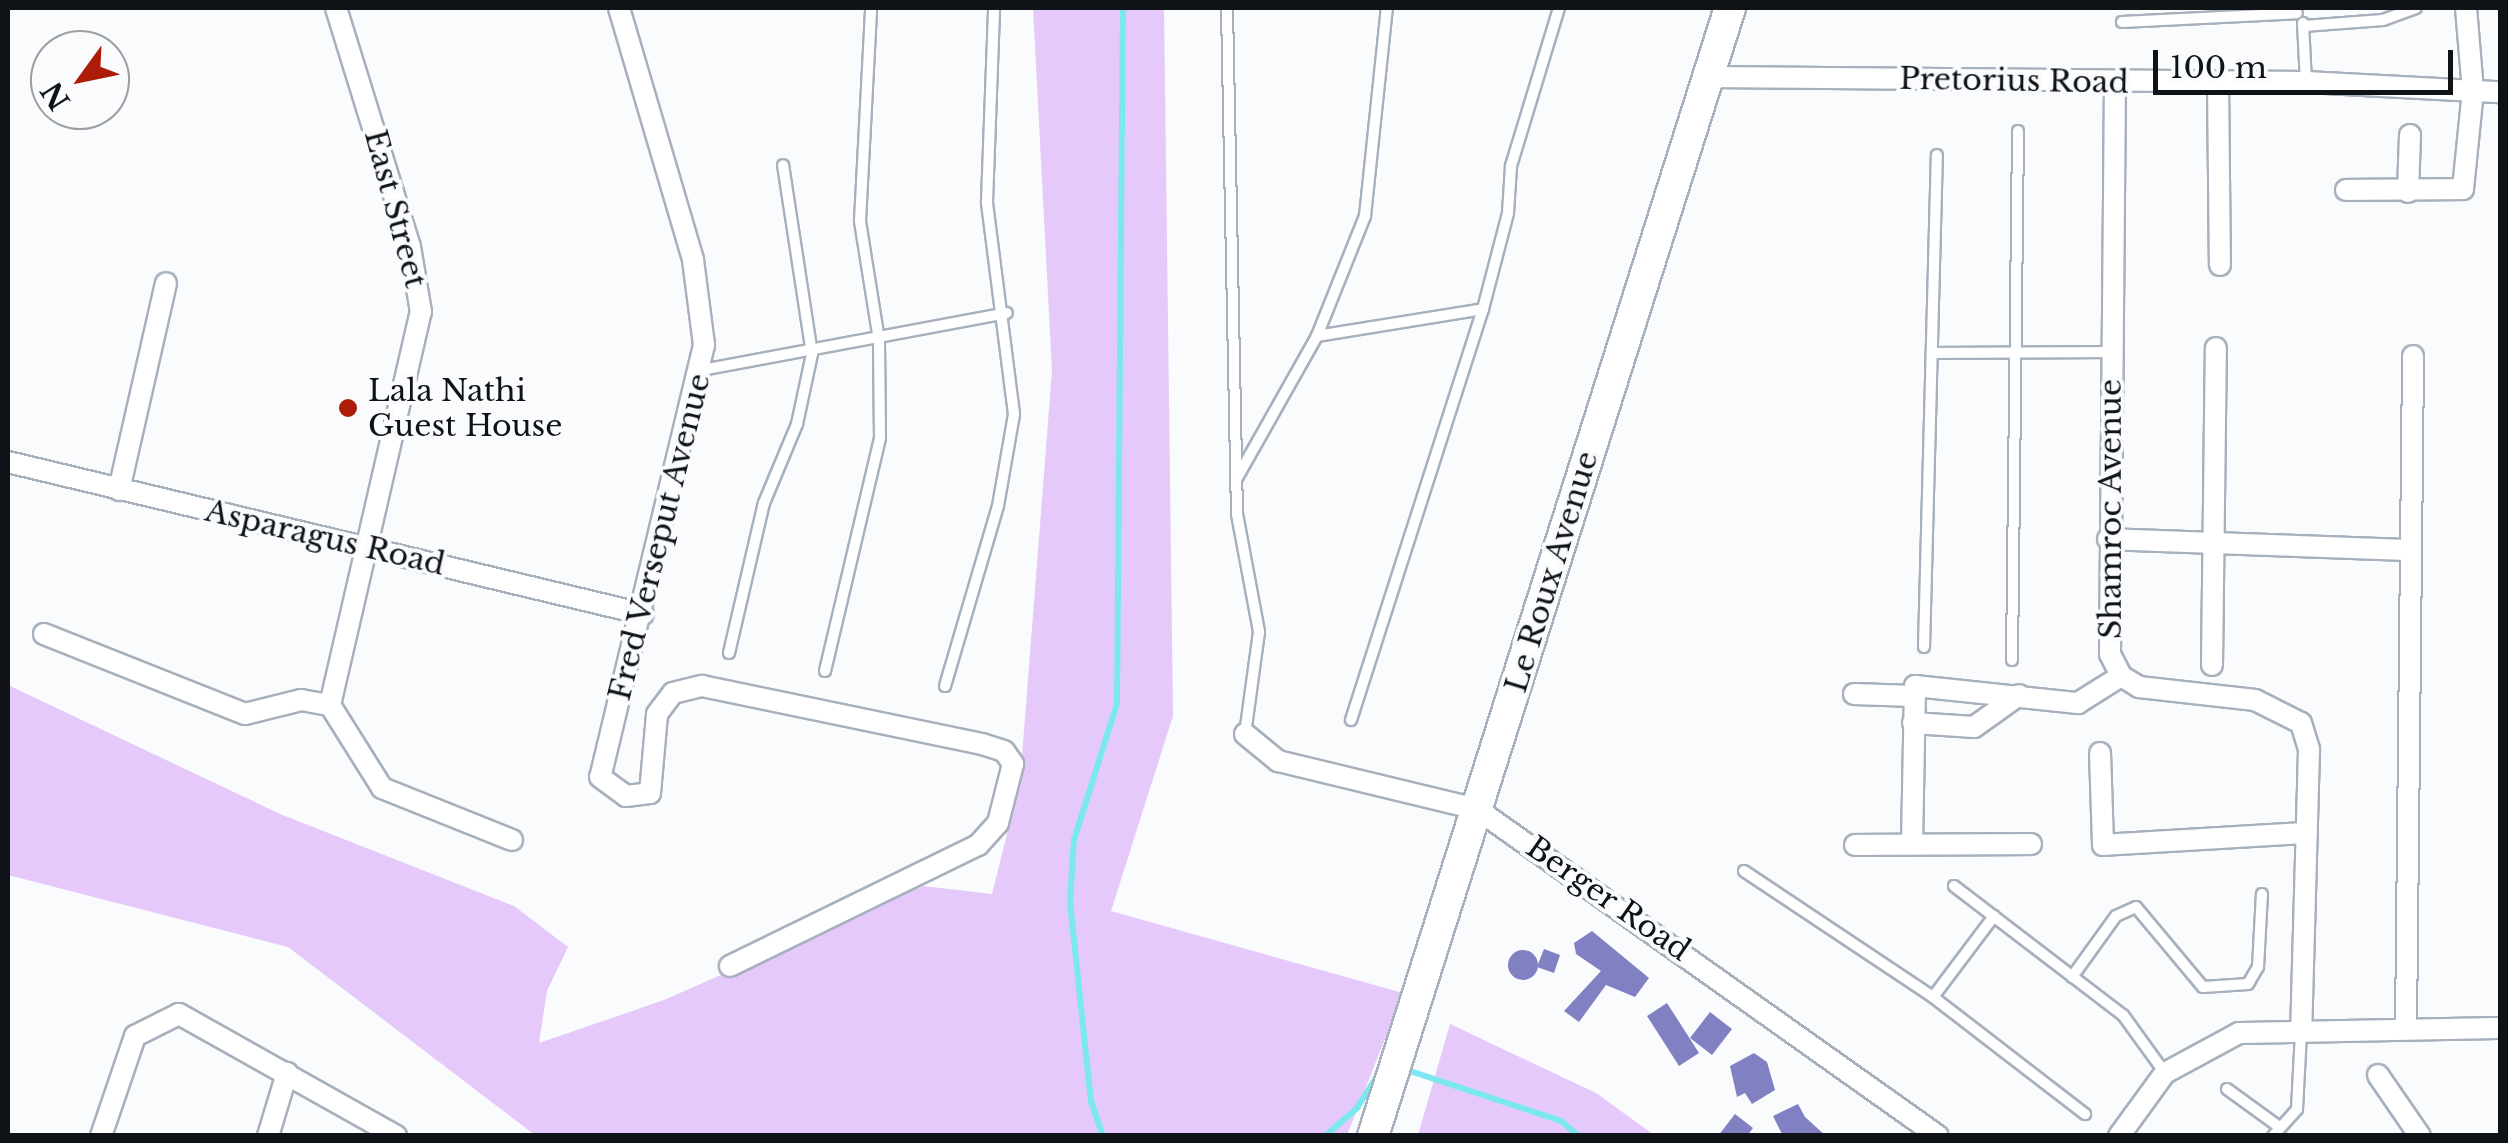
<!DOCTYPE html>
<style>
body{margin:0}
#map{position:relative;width:2508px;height:1143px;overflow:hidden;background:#f9fbfd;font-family:"Libre Baskerville",serif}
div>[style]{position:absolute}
.green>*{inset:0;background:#e5c9fa}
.stream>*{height:6px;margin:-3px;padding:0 3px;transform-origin:3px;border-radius:3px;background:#7be8f0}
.building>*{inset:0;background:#8080c3}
.round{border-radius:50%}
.roads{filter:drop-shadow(2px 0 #a7b0bd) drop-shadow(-2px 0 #a7b0bd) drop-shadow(0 2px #a7b0bd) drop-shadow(0 -2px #a7b0bd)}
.lane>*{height:10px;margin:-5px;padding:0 5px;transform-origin:5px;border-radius:5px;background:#fff}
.street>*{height:20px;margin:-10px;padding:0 10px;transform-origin:10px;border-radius:10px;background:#fff}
.secondary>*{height:30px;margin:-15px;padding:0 15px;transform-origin:15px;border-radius:15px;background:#fff}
.dots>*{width:28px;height:28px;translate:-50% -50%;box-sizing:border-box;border:5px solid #f9fbfd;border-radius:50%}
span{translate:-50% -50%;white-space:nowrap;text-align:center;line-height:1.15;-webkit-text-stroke:8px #f9fbfd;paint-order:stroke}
.street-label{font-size:30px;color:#0f1216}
.poi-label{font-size:30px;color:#0f1216}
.left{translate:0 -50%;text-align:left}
.frame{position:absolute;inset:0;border:10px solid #0f1216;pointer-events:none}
.north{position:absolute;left:30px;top:30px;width:100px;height:100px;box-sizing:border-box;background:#f9fbfd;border:2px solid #9b9ea1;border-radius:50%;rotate:237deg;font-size:28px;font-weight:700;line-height:40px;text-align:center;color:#0f1216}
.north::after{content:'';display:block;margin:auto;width:35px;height:45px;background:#ac1c08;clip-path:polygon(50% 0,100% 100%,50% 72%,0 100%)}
.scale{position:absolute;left:2153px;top:50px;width:300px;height:45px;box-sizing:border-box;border:5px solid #0f1216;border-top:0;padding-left:12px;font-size:30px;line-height:35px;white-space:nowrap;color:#0f1216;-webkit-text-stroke:8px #f9fbfd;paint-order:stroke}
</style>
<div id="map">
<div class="green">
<div style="clip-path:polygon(1033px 8px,1164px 8px,1173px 716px,1111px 911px,1403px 993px,1347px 1135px,535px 1135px,288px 947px,8px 875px,8px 685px,280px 814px,514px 906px,568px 947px,547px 991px,539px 1043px,664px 1000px,923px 886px,992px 894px,1020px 782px,1052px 371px)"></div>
<div style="clip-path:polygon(1450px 1024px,1596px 1093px,1654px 1135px,1418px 1135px)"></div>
</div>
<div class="stream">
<div style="left:1404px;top:1069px;width:165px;rotate:18.3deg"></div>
<div style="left:1561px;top:1121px;width:23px;rotate:40deg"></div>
<div style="left:1103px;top:1136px;width:36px;rotate:-109deg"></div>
<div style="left:1091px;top:1102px;width:200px;rotate:-96deg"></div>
<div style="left:1070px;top:903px;width:63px;rotate:-86.4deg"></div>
<div style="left:1074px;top:840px;width:143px;rotate:-72.5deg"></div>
<div style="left:1117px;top:704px;width:696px;rotate:-89.51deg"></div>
<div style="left:1325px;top:1136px;width:43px;rotate:-41.2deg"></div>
<div style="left:1357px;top:1108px;width:51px;rotate:-57.9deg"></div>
</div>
<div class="building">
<div style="clip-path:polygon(1592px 931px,1649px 978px,1635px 997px,1606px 985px,1579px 1022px,1564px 1011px,1601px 971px,1576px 954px,1574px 943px)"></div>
<div style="clip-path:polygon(1544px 949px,1560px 955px,1554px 973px,1537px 967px)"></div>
<div class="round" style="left:1508px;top:950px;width:30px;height:30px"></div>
<div style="clip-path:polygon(1667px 1003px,1699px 1053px,1679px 1066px,1647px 1016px)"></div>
<div style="clip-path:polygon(1710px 1012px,1732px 1029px,1712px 1055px,1690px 1038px)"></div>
<div style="clip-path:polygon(1754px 1053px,1767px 1062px,1775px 1090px,1752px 1104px,1745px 1093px,1737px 1097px,1730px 1066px)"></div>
<div style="clip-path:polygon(1798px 1104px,1805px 1117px,1826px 1136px,1783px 1136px,1773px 1116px)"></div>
<div style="clip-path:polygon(1735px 1114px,1753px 1128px,1747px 1136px,1718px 1136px)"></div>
</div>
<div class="roads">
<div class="lane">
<div style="left:1227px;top:8px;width:506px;rotate:88.87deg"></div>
<div style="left:1237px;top:514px;width:120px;rotate:79.4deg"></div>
<div style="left:1259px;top:632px;width:103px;rotate:97.8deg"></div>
<div style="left:2122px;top:22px;width:175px;rotate:-2.9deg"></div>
<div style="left:2303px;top:23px;width:59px;rotate:87.1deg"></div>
<div style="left:2304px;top:26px;width:79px;rotate:-4.3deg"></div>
<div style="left:2383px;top:20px;width:35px;rotate:-20deg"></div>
<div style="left:1317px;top:336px;width:168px;rotate:-9.2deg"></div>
<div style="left:1932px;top:353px;width:180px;rotate:-0.3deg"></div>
<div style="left:702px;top:370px;width:310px;rotate:-10.6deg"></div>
<div style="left:1237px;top:478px;width:163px;rotate:-60.6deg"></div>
<div style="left:1317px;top:336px;width:129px;rotate:-68.2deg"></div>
<div style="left:1365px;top:216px;width:209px;rotate:-84deg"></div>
<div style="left:1924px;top:647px;width:492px;rotate:-88.5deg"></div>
<div style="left:729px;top:653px;width:154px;rotate:-76.9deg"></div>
<div style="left:764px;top:503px;width:86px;rotate:-67.3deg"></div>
<div style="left:797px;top:424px;width:72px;rotate:-77.9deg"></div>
<div style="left:812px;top:354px;width:191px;rotate:-98.7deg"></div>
<div style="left:2012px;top:660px;width:529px;rotate:-89.35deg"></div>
<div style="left:825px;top:671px;width:239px;rotate:-76.7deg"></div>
<div style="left:880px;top:438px;width:98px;rotate:-90.6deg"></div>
<div style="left:879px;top:340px;width:121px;rotate:-99.1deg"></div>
<div style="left:860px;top:221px;width:213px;rotate:-87deg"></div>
<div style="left:945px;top:686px;width:188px;rotate:-73.6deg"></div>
<div style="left:998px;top:506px;width:93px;rotate:-80.1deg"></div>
<div style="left:1014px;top:414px;width:214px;rotate:-97.3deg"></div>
<div style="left:987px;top:202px;width:194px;rotate:-87.9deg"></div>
<div style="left:1351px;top:720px;width:432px;rotate:-72.2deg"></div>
<div style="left:1483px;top:309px;width:99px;rotate:-75.4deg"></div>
<div style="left:1508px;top:213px;width:47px;rotate:-86.3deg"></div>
<div style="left:1511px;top:166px;width:165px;rotate:-73.1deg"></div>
<div style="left:1744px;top:871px;width:227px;rotate:33.7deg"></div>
<div style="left:1954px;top:886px;width:213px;rotate:37.4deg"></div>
<div style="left:2123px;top:1015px;width:72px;rotate:54.1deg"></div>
<div style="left:1994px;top:916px;width:101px;rotate:127deg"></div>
<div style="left:1933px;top:997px;width:192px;rotate:37.6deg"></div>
<div style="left:2072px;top:977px;width:75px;rotate:-54.2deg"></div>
<div style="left:2116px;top:916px;width:22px;rotate:-24deg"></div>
<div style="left:2136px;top:907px;width:104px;rotate:50.1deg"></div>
<div style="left:2203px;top:987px;width:45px;rotate:-3.8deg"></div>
<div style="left:2248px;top:984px;width:20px;rotate:-60deg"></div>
<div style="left:2258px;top:967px;width:73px;rotate:-86.9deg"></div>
<div style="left:2227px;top:1089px;width:63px;rotate:36deg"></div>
<div style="left:2273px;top:1136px;width:36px;rotate:-48deg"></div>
<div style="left:2297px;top:1109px;width:77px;rotate:-87deg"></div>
</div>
<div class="street">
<div style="left:619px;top:8px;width:263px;rotate:73.6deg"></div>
<div style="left:693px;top:260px;width:86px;rotate:82.6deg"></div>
<div style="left:704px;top:345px;width:444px;rotate:103.5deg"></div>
<div style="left:600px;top:777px;width:32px;rotate:36deg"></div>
<div style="left:626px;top:796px;width:24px;rotate:-7deg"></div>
<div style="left:650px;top:793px;width:79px;rotate:-84.9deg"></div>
<div style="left:657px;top:714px;width:26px;rotate:-53deg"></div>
<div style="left:673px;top:693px;width:30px;rotate:-14deg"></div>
<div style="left:702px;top:686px;width:286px;rotate:11.7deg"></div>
<div style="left:982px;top:744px;width:23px;rotate:18deg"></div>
<div style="left:1004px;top:751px;width:16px;rotate:55deg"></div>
<div style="left:1013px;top:764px;width:61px;rotate:104.3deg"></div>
<div style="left:998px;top:823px;width:30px;rotate:132deg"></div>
<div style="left:978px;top:845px;width:276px;rotate:154deg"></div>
<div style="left:1708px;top:77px;width:598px;rotate:0.48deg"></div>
<div style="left:2306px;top:82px;width:194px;rotate:3deg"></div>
<div style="left:2115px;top:82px;width:572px;rotate:90.5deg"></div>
<div style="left:2110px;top:654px;width:25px;rotate:63deg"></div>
<div style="left:2121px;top:676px;width:21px;rotate:31deg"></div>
<div style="left:2139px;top:687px;width:117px;rotate:6.4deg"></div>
<div style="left:2255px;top:700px;width:51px;rotate:26.6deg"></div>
<div style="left:2301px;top:723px;width:28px;rotate:73deg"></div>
<div style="left:2309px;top:750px;width:280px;rotate:91.6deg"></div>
<div style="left:2218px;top:82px;width:183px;rotate:89.4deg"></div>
<div style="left:2346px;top:190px;width:117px;rotate:-0.5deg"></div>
<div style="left:2463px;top:189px;width:99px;rotate:-84.2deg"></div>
<div style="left:2473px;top:91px;width:83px;rotate:-94.8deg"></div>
<div style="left:2408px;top:192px;width:57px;rotate:-88deg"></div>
<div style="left:8px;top:462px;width:653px;rotate:13.46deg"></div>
<div style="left:119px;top:490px;width:212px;rotate:-77.2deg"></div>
<div style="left:2108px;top:539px;width:303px;rotate:2.1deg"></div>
<div style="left:44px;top:634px;width:216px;rotate:21.7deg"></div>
<div style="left:245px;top:714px;width:58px;rotate:-14deg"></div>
<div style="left:301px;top:700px;width:29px;rotate:10deg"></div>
<div style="left:2212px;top:665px;width:317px;rotate:-89.3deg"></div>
<div style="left:1854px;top:694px;width:60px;rotate:1.9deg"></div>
<div style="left:330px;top:705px;width:403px;rotate:-77deg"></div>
<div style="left:421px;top:312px;width:66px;rotate:-99.6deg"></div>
<div style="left:410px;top:247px;width:250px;rotate:-107.2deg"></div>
<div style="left:330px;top:705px;width:98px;rotate:57.9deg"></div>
<div style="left:382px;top:788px;width:140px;rotate:21.8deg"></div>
<div style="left:1913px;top:723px;width:61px;rotate:3.8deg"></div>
<div style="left:1974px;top:727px;width:55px;rotate:-35.4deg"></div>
<div style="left:1245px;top:734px;width:43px;rotate:39.3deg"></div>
<div style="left:1278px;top:761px;width:205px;rotate:13.6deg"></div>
<div style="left:1477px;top:809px;width:565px;rotate:35.35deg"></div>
<div style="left:2100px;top:753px;width:92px;rotate:88.1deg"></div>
<div style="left:2103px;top:845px;width:204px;rotate:-3.4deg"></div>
<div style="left:1912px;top:844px;width:158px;rotate:-88.9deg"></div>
<div style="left:1915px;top:686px;width:164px;rotate:6deg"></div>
<div style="left:2078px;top:703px;width:51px;rotate:-32.1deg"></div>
<div style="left:1855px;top:845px;width:176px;rotate:-0.3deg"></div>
<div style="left:2406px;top:1028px;width:672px;rotate:-89.4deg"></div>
<div style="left:2378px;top:1075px;width:74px;rotate:55.5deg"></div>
<div style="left:101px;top:1136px;width:106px;rotate:-71.2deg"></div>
<div style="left:135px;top:1036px;width:49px;rotate:-26.6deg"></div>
<div style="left:179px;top:1014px;width:249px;rotate:29.3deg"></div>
<div style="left:268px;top:1136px;width:66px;rotate:-73.2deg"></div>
<div style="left:2119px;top:1136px;width:78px;rotate:-53.9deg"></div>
<div style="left:2165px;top:1073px;width:84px;rotate:-28.4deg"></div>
<div style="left:2239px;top:1033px;width:261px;rotate:-1.1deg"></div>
</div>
<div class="secondary">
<div style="left:1373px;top:1136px;width:1183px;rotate:-72.44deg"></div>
</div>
</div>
<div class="dots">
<div style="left:348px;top:408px;background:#ac1c08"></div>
</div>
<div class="street-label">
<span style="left:2014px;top:81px;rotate:1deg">Pretorius Road</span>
<span style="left:395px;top:209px;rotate:75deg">East Street</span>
<span style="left:2111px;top:509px;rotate:-90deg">Shamroc Avenue</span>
<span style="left:660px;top:537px;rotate:-76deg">Fred Verseput Avenue</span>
<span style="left:325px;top:538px;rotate:13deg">Asparagus Road</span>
<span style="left:1552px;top:572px;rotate:-73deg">Le Roux Avenue</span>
<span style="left:1608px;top:899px;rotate:35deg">Berger Road</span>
</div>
<div class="poi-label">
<span class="left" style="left:368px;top:408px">Lala Nathi<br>Guest House</span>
</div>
<div class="frame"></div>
<div class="north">N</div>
<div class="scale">100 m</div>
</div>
